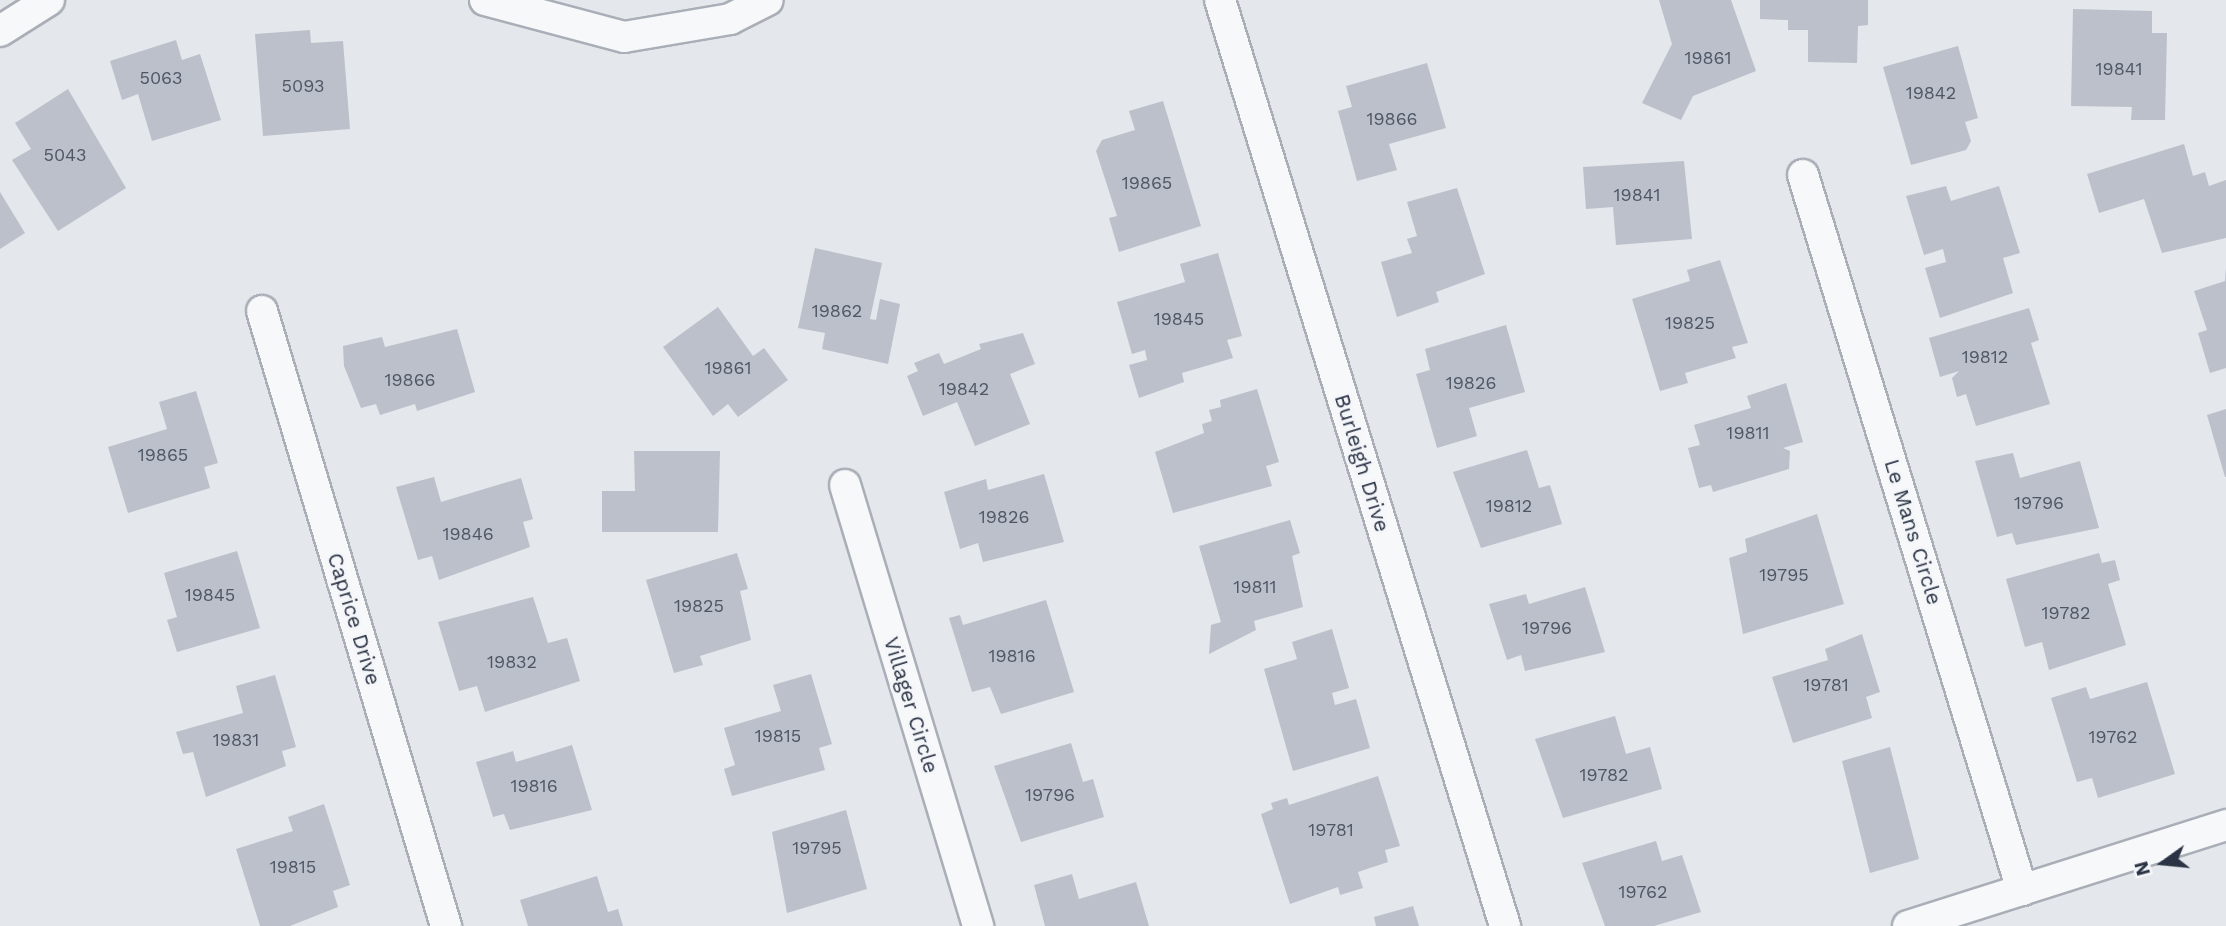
<!DOCTYPE html>
<style>
body{margin:0}
#map{position:relative;width:2226px;height:926px;overflow:hidden;background:#e4e7ec;font-family:"Work Sans",sans-serif}
div>[style]{position:absolute}
.building>*{inset:0;background:#bbc0ca}
.roads{filter:drop-shadow(2px 0 #a9aeb7) drop-shadow(-2px 0 #a9aeb7) drop-shadow(0 2px #a9aeb7) drop-shadow(0 -2px #a9aeb7)}
.minor>*{height:30px;margin:-15px;padding:0 15px;transform-origin:15px;border-radius:15px;background:#f7f8fa}
span{translate:-50% -50%;white-space:nowrap;text-align:center;line-height:1.15;-webkit-text-stroke:6px #f4f6f9;paint-order:stroke}
.number-label{font-size:18px;color:#4f5766}
.number-label span{-webkit-text-stroke-width:0}
.street-label{font-size:21px;color:#2b3445}
.north{position:absolute;left:2128px;top:828px;width:70px;height:70px;-webkit-text-stroke:5px #f4f6f9;paint-order:stroke;rotate:255deg;font-size:19px;font-weight:700;line-height:28px;text-align:center;color:#2b3445}
.north::after{content:'';display:block;margin:auto;width:24px;height:32px;background:#2b3445;clip-path:polygon(50% 0,100% 100%,50% 72%,0 100%)}
</style>
<div id="map">
<div class="building">
<div style="clip-path:polygon(1659px 0,1731px 0,1756px 71px,1693px 96px,1681px 120px,1642px 103px,1672px 44px)"></div>
<div style="clip-path:polygon(1760px 0,1868px 0,1868px 25px,1858px 26px,1857px 63px,1808px 62px,1808px 30px,1788px 30px,1788px 20px,1760px 19px)"></div>
<div style="clip-path:polygon(2073px 9px,2152px 11px,2152px 33px,2167px 33px,2165px 120px,2131px 120px,2132px 107px,2071px 106px)"></div>
<div style="clip-path:polygon(310px 30px,311px 43px,343px 41px,350px 129px,263px 136px,255px 34px)"></div>
<div style="clip-path:polygon(176px 40px,182px 60px,200px 54px,221px 120px,152px 141px,138px 94px,122px 100px,110px 61px)"></div>
<div style="clip-path:polygon(1958px 46px,1978px 118px,1965px 122px,1971px 141px,1966px 150px,1911px 165px,1883px 67px)"></div>
<div style="clip-path:polygon(1427px 63px,1446px 128px,1389px 144px,1397px 170px,1357px 181px,1338px 111px,1352px 107px,1346px 86px)"></div>
<div style="clip-path:polygon(68px 89px,126px 188px,58px 231px,12px 160px,31px 149px,15px 123px)"></div>
<div style="clip-path:polygon(1163px 101px,1201px 226px,1119px 252px,1109px 218px,1117px 216px,1096px 151px,1102px 140px,1135px 130px,1129px 111px)"></div>
<div style="clip-path:polygon(2184px 144px,2193px 176px,2205px 172px,2209px 186px,2226px 180px,2226px 238px,2162px 253px,2144px 199px,2099px 213px,2087px 174px)"></div>
<div style="clip-path:polygon(1684px 161px,1692px 239px,1616px 245px,1613px 207px,1586px 209px,1583px 167px)"></div>
<div style="clip-path:polygon(1946px 186px,1951px 201px,1999px 186px,2020px 253px,2003px 258px,2013px 293px,1940px 318px,1925px 268px,1946px 262px,1943px 249px,1924px 255px,1906px 196px)"></div>
<div style="clip-path:polygon(1457px 188px,1485px 274px,1436px 292px,1439px 302px,1397px 317px,1381px 262px,1412px 253px,1407px 239px,1417px 236px,1407px 202px)"></div>
<div style="clip-path:polygon(0 192px,25px 233px,0 249px)"></div>
<div style="clip-path:polygon(815px 248px,882px 263px,870px 319px,876px 320px,880px 299px,900px 304px,888px 364px,822px 349px,825px 333px,798px 328px)"></div>
<div style="clip-path:polygon(1218px 253px,1242px 336px,1227px 340px,1233px 358px,1182px 373px,1184px 382px,1139px 398px,1129px 365px,1147px 360px,1145px 350px,1132px 354px,1117px 302px,1185px 282px,1180px 264px)"></div>
<div style="clip-path:polygon(1720px 260px,1748px 343px,1732px 347px,1736px 358px,1685px 373px,1688px 383px,1660px 391px,1632px 299px,1690px 281px,1687px 270px)"></div>
<div style="clip-path:polygon(2226px 267px,2226px 368px,2210px 373px,2198px 333px,2207px 330px,2194px 291px,2225px 281px)"></div>
<div style="clip-path:polygon(718px 307px,753px 356px,764px 348px,788px 380px,738px 417px,728px 404px,713px 416px,663px 347px)"></div>
<div style="clip-path:polygon(2029px 308px,2039px 340px,2031px 343px,2050px 404px,1976px 426px,1966px 394px,1957px 397px,1952px 378px,1959px 371px,1940px 377px,1929px 338px)"></div>
<div style="clip-path:polygon(1506px 325px,1525px 392px,1469px 408px,1477px 436px,1437px 448px,1416px 374px,1430px 370px,1425px 349px)"></div>
<div style="clip-path:polygon(457px 329px,475px 392px,417px 411px,415px 404px,380px 415px,376px 404px,361px 408px,344px 366px,343px 346px,382px 337px,385px 347px)"></div>
<div style="clip-path:polygon(1023px 333px,1035px 364px,1010px 374px,1030px 424px,975px 446px,957px 402px,923px 416px,907px 376px,918px 371px,914px 363px,939px 353px,944px 364px,981px 349px,979px 344px)"></div>
<div style="clip-path:polygon(1786px 383px,1803px 442px,1783px 448px,1790px 451px,1789px 469px,1713px 492px,1711px 485px,1699px 488px,1688px 448px,1700px 445px,1694px 425px,1751px 408px,1747px 396px)"></div>
<div style="clip-path:polygon(1257px 389px,1279px 462px,1266px 466px,1272px 486px,1173px 513px,1155px 452px,1204px 433px,1202px 424px,1212px 421px,1209px 410px,1221px 407px,1220px 400px)"></div>
<div style="clip-path:polygon(196px 391px,218px 463px,204px 467px,210px 488px,128px 513px,108px 447px,167px 429px,159px 402px)"></div>
<div style="clip-path:polygon(2226px 409px,2226px 477px,2225px 477px,2207px 415px)"></div>
<div style="clip-path:polygon(1527px 450px,1539px 488px,1550px 485px,1562px 524px,1481px 548px,1453px 472px)"></div>
<div style="clip-path:polygon(634px 451px,720px 451px,718px 532px,602px 532px,602px 491px,635px 491px)"></div>
<div style="clip-path:polygon(2013px 453px,2020px 478px,2080px 461px,2099px 528px,2016px 545px,2012px 533px,1997px 537px,1975px 461px)"></div>
<div style="clip-path:polygon(1044px 474px,1064px 542px,983px 562px,978px 543px,960px 549px,944px 492px,986px 479px,988px 490px)"></div>
<div style="clip-path:polygon(434px 477px,441px 502px,521px 478px,533px 519px,523px 522px,530px 547px,439px 580px,432px 556px,418px 560px,396px 487px)"></div>
<div style="clip-path:polygon(1817px 514px,1844px 604px,1743px 634px,1729px 558px,1747px 552px,1745px 539px)"></div>
<div style="clip-path:polygon(1290px 520px,1300px 553px,1292px 556px,1303px 607px,1254px 621px,1256px 630px,1209px 654px,1211px 625px,1221px 622px,1199px 546px)"></div>
<div style="clip-path:polygon(237px 551px,260px 628px,177px 652px,167px 620px,177px 617px,164px 573px)"></div>
<div style="clip-path:polygon(737px 553px,748px 589px,740px 591px,751px 640px,700px 656px,703px 665px,674px 673px,646px 580px)"></div>
<div style="clip-path:polygon(2099px 553px,2102px 563px,2115px 560px,2120px 580px,2108px 584px,2126px 645px,2049px 670px,2042px 642px,2025px 647px,2006px 579px)"></div>
<div style="clip-path:polygon(1585px 587px,1605px 652px,1525px 671px,1521px 655px,1507px 660px,1489px 604px,1526px 594px,1529px 604px)"></div>
<div style="clip-path:polygon(533px 597px,548px 643px,567px 638px,580px 681px,485px 712px,477px 686px,459px 691px,438px 622px)"></div>
<div style="clip-path:polygon(1046px 600px,1074px 692px,1001px 714px,990px 687px,972px 692px,949px 618px,960px 615px,963px 625px)"></div>
<div style="clip-path:polygon(1332px 629px,1349px 688px,1332px 693px,1335px 705px,1356px 699px,1370px 748px,1293px 771px,1264px 669px,1297px 659px,1292px 642px)"></div>
<div style="clip-path:polygon(1862px 634px,1880px 692px,1866px 697px,1872px 718px,1793px 743px,1772px 677px,1828px 660px,1825px 649px)"></div>
<div style="clip-path:polygon(811px 674px,832px 744px,819px 748px,825px 770px,732px 796px,724px 769px,735px 765px,724px 728px,781px 711px,773px 685px)"></div>
<div style="clip-path:polygon(275px 675px,296px 747px,282px 751px,286px 766px,206px 797px,193px 752px,183px 754px,176px 732px,243px 713px,236px 686px)"></div>
<div style="clip-path:polygon(2147px 682px,2175px 774px,2098px 798px,2092px 778px,2077px 782px,2051px 698px,2086px 687px,2090px 699px)"></div>
<div style="clip-path:polygon(1615px 716px,1626px 754px,1650px 747px,1662px 789px,1563px 818px,1535px 739px)"></div>
<div style="clip-path:polygon(1071px 743px,1083px 782px,1093px 779px,1104px 817px,1021px 842px,994px 766px)"></div>
<div style="clip-path:polygon(572px 745px,592px 810px,510px 830px,504px 814px,493px 817px,476px 762px,513px 751px,516px 762px)"></div>
<div style="clip-path:polygon(1890px 747px,1919px 859px,1870px 873px,1842px 761px)"></div>
<div style="clip-path:polygon(1378px 776px,1400px 846px,1385px 850px,1388px 862px,1358px 872px,1363px 888px,1340px 895px,1338px 887px,1290px 904px,1261px 814px,1273px 809px,1271px 803px,1287px 798px,1289px 805px)"></div>
<div style="clip-path:polygon(324px 804px,350px 885px,333px 891px,338px 907px,290px 926px,260px 926px,236px 849px,293px 831px,288px 817px)"></div>
<div style="clip-path:polygon(846px 810px,867px 889px,787px 913px,772px 832px)"></div>
<div style="clip-path:polygon(1656px 841px,1662px 861px,1682px 855px,1701px 912px,1654px 926px,1605px 926px,1582px 863px)"></div>
<div style="clip-path:polygon(1072px 874px,1079px 899px,1136px 882px,1149px 926px,1045px 926px,1034px 885px)"></div>
<div style="clip-path:polygon(597px 876px,608px 912px,618px 909px,623px 926px,528px 926px,520px 900px)"></div>
<div style="clip-path:polygon(1413px 906px,1419px 926px,1376px 926px,1374px 917px)"></div>
</div>
<div class="roads">
<div class="minor">
<div style="left:485px;top:0;width:144px;rotate:14.9deg"></div>
<div style="left:624px;top:37px;width:108px;rotate:-9.6deg"></div>
<div style="left:730px;top:19px;width:42px;rotate:-26.6deg"></div>
<div style="left:1220px;top:0;width:969px;rotate:72.89deg"></div>
<div style="left:0;top:31px;width:58px;rotate:-32.3deg"></div>
<div style="left:1803px;top:175px;width:748px;rotate:72.97deg"></div>
<div style="left:262px;top:311px;width:642px;rotate:73.34deg"></div>
<div style="left:845px;top:485px;width:461px;rotate:73.2deg"></div>
<div style="left:1908px;top:926px;width:334px;rotate:-17.6deg"></div>
</div>
</div>
<div class="number-label">
<span style="left:1708px;top:58px">19861</span>
<span style="left:2119px;top:69px">19841</span>
<span style="left:161px;top:78px">5063</span>
<span style="left:303px;top:86px">5093</span>
<span style="left:1931px;top:93px">19842</span>
<span style="left:1392px;top:119px">19866</span>
<span style="left:65px;top:155px">5043</span>
<span style="left:1147px;top:183px">19865</span>
<span style="left:1637px;top:195px">19841</span>
<span style="left:837px;top:311px">19862</span>
<span style="left:1179px;top:319px">19845</span>
<span style="left:1690px;top:323px">19825</span>
<span style="left:1985px;top:357px">19812</span>
<span style="left:728px;top:368px">19861</span>
<span style="left:410px;top:380px">19866</span>
<span style="left:1471px;top:383px">19826</span>
<span style="left:964px;top:389px">19842</span>
<span style="left:1748px;top:433px">19811</span>
<span style="left:163px;top:455px">19865</span>
<span style="left:2039px;top:503px">19796</span>
<span style="left:1509px;top:506px">19812</span>
<span style="left:1004px;top:517px">19826</span>
<span style="left:468px;top:534px">19846</span>
<span style="left:1784px;top:575px">19795</span>
<span style="left:1255px;top:587px">19811</span>
<span style="left:210px;top:595px">19845</span>
<span style="left:699px;top:606px">19825</span>
<span style="left:2066px;top:613px">19782</span>
<span style="left:1547px;top:628px">19796</span>
<span style="left:1012px;top:656px">19816</span>
<span style="left:512px;top:662px">19832</span>
<span style="left:1826px;top:685px">19781</span>
<span style="left:778px;top:736px">19815</span>
<span style="left:2113px;top:737px">19762</span>
<span style="left:236px;top:740px">19831</span>
<span style="left:1604px;top:775px">19782</span>
<span style="left:534px;top:786px">19816</span>
<span style="left:1050px;top:795px">19796</span>
<span style="left:1331px;top:830px">19781</span>
<span style="left:817px;top:848px">19795</span>
<span style="left:293px;top:867px">19815</span>
<span style="left:1643px;top:892px">19762</span>
</div>
<div class="street-label">
<span style="left:1362px;top:463px;rotate:73deg">Burleigh Drive</span>
<span style="left:1913px;top:532px;rotate:73deg">Le Mans Circle</span>
<span style="left:354px;top:619px;rotate:73deg">Caprice Drive</span>
<span style="left:911px;top:705px;rotate:73deg">Villager Circle</span>
</div>
<div class="north">N</div>
</div>
